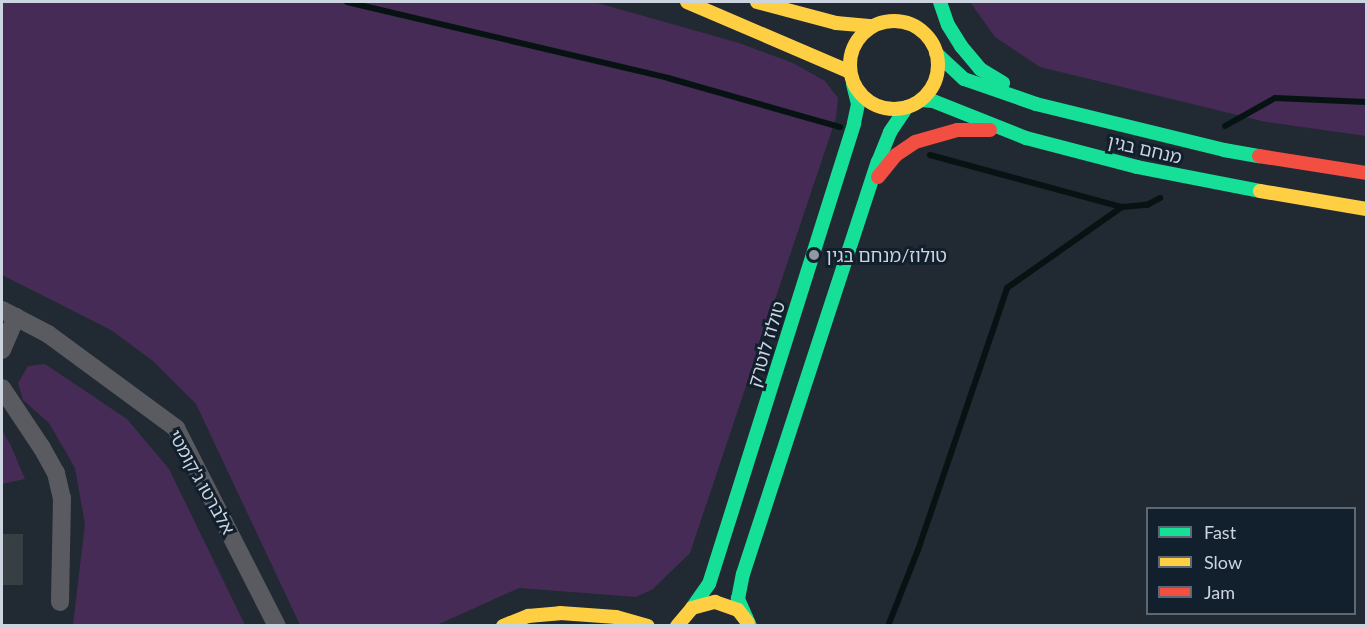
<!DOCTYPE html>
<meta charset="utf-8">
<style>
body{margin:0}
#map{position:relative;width:1368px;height:627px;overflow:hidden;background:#212932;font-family:Lato,"Noto Sans Hebrew",sans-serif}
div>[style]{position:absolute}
.green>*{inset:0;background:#462b56}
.stream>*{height:6px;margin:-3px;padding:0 3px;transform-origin:3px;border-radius:3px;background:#071313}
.building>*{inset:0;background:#373f45}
.street>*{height:18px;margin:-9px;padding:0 9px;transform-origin:9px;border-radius:9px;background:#5a5b60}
.fast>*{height:14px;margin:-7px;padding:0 7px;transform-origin:7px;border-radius:7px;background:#16e098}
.slow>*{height:14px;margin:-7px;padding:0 7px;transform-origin:7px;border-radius:7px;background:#ffcf43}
.slow>.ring{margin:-7px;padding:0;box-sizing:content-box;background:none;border:14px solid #ffcf43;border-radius:50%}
.jam>*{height:14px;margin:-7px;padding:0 7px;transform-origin:7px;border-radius:7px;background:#f24e42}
.dots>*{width:16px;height:16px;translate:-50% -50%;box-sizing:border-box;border:3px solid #121f2d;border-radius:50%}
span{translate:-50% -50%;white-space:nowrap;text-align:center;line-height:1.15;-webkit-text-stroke:6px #121f2d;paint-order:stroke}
.street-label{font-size:18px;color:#ccd5df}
.poi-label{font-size:18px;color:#ccd5df}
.left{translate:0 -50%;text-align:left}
.frame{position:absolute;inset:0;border:3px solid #ccd5df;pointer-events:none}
.legend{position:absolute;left:1146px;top:507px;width:210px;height:108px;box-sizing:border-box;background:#121f2d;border:2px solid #5c6874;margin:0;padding:8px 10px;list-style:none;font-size:18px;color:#ccd5df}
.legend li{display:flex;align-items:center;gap:12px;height:30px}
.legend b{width:30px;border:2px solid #5c6874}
</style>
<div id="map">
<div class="green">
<div style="clip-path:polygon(2px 2px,594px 2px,739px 43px,793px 63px,825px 81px,838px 98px,836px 118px,690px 553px,653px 589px,636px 597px,519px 588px,437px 625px,300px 625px,196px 404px,153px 361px,111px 330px,2px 275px)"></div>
<div style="clip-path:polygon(970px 2px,1366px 2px,1366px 136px,1266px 122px,1040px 67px,995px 37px)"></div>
<div style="clip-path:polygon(45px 364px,127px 419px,169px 469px,245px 625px,73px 625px,85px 524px,75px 468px,49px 423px,23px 400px,18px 383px,28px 366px)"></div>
<div style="clip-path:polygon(2px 430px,11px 446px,25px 479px,2px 484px)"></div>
</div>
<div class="stream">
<div style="left:347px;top:2px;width:330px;rotate:13.3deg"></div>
<div style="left:668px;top:78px;width:179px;rotate:15.9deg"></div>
<div style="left:1225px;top:126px;width:57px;rotate:-29.2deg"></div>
<div style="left:1275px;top:98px;width:91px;rotate:2.5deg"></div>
<div style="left:930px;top:155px;width:199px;rotate:15.2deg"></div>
<div style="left:888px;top:626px;width:82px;rotate:-68.5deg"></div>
<div style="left:918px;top:550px;width:277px;rotate:-71.2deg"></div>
<div style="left:1007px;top:288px;width:141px;rotate:-35.2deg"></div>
<div style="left:1122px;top:207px;width:25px;rotate:-5deg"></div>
<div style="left:1147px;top:205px;width:15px;rotate:-28deg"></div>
</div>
<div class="building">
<div style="clip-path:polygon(2px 534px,23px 534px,23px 585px,2px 585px)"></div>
</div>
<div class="street">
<div style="left:2px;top:310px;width:52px;rotate:27.6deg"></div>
<div style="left:48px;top:334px;width:159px;rotate:36.3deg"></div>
<div style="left:176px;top:428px;width:222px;rotate:63deg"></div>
<div style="left:2px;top:350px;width:36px;rotate:-67deg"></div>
<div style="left:2px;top:388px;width:72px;rotate:56.3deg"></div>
<div style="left:42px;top:448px;width:29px;rotate:61deg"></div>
<div style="left:56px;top:473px;width:26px;rotate:77deg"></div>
<div style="left:62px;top:498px;width:104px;rotate:91.1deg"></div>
</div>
<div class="fast">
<div style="left:940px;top:2px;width:24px;rotate:71deg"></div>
<div style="left:948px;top:25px;width:25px;rotate:58deg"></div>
<div style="left:961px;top:46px;width:30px;rotate:50deg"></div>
<div style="left:980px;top:69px;width:27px;rotate:31deg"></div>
<div style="left:936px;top:53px;width:38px;rotate:43deg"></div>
<div style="left:964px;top:79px;width:76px;rotate:19.1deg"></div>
<div style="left:1036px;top:104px;width:194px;rotate:13.7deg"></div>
<div style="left:1224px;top:150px;width:36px;rotate:10deg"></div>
<div style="left:921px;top:100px;width:12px;rotate:5deg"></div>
<div style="left:933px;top:101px;width:100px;rotate:21.7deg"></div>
<div style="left:1026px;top:138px;width:115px;rotate:14.6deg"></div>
<div style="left:1137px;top:167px;width:125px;rotate:11deg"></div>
<div style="left:692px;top:608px;width:29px;rotate:-55deg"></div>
<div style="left:709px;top:584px;width:483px;rotate:-72.5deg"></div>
<div style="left:854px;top:123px;width:19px;rotate:-78deg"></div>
<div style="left:858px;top:104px;width:21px;rotate:-104deg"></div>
<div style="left:750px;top:626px;width:30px;rotate:-114deg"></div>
<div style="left:738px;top:599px;width:25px;rotate:-79deg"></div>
<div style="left:743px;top:574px;width:434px;rotate:-71.9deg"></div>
<div style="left:878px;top:162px;width:32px;rotate:-68deg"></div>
<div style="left:890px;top:132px;width:30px;rotate:-56deg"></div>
</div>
<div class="slow">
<div style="left:687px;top:2px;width:177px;rotate:23.2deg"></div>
<div style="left:757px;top:2px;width:82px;rotate:14.9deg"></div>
<div style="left:836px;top:23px;width:36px;rotate:5deg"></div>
<div class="ring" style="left:850px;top:21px;width:74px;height:74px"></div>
<div style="left:1260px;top:191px;width:108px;rotate:9.6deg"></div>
<div style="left:503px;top:626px;width:27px;rotate:-22deg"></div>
<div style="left:528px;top:616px;width:32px;rotate:-5deg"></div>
<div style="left:560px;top:613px;width:56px;rotate:4.1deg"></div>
<div style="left:616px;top:617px;width:33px;rotate:16deg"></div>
<div style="left:677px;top:626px;width:23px;rotate:-50deg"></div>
<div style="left:692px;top:608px;width:24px;rotate:-15deg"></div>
<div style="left:715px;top:602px;width:24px;rotate:19deg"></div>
<div style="left:738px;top:610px;width:16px;rotate:52deg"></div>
</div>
<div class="jam">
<div style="left:1259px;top:156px;width:108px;rotate:9deg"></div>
<div style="left:878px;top:177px;width:28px;rotate:-51deg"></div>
<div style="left:896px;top:155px;width:23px;rotate:-34deg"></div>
<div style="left:915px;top:142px;width:44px;rotate:-15.9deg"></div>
<div style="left:957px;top:130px;width:33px"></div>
</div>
<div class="dots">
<div style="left:814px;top:255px;background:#9099a2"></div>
</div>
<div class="street-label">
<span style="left:1145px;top:149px;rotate:13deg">מנחם בגין</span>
<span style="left:766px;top:344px;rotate:-73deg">טולוז לוטרק</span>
<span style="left:202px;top:482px;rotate:61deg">אלברטו ג'קומטי</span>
</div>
<div class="poi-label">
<span class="left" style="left:826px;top:255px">טולוז/מנחם בגין</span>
</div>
<div class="frame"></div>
<ul class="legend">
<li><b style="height:8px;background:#16e098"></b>Fast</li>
<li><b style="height:8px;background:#ffcf43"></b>Slow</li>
<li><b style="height:8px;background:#f24e42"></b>Jam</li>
</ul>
</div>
